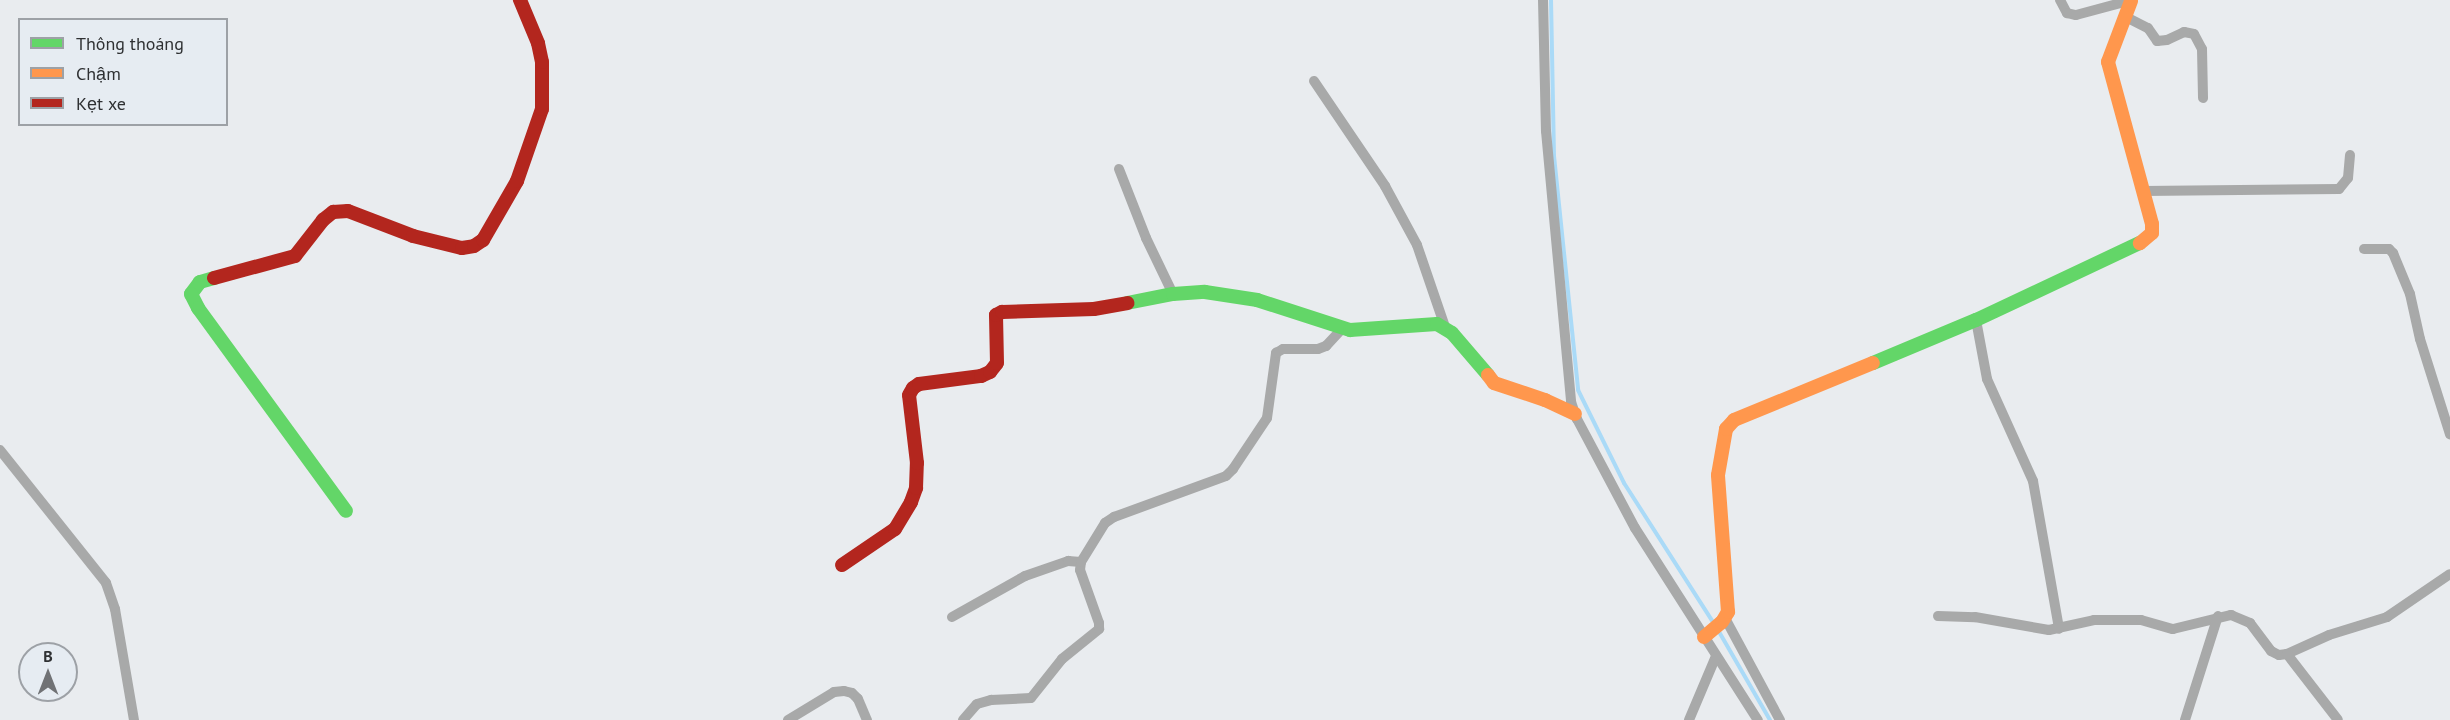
<!DOCTYPE html>
<meta charset="utf-8">
<style>
body{margin:0}
#map{position:relative;width:2450px;height:720px;overflow:hidden;background:#e9ecef;font-family:"PT Sans",sans-serif}
div>[style]{position:absolute}
.stream>*{height:4px;margin:-2px;padding:0 2px;transform-origin:2px;border-radius:2px;background:#aadaf7}
.street>*{height:10px;margin:-5px;padding:0 5px;transform-origin:5px;border-radius:5px;background:#a8a9a9}
.fast>*{height:14px;margin:-7px;padding:0 7px;transform-origin:7px;border-radius:7px;background:#63d668}
.slow>*{height:14px;margin:-7px;padding:0 7px;transform-origin:7px;border-radius:7px;background:#ff974d}
.jam>*{height:14px;margin:-7px;padding:0 7px;transform-origin:7px;border-radius:7px;background:#b3261e}
span{translate:-50% -50%;white-space:nowrap;text-align:center;line-height:1.15;-webkit-text-stroke:6px #e6ecf2;paint-order:stroke}
.legend{position:absolute;left:18px;top:18px;width:210px;height:108px;box-sizing:border-box;background:#e6ecf2;border:2px solid #9da1a6;margin:0;padding:8px 10px;list-style:none;font-size:18px;color:#2f3133}
.legend li{display:flex;align-items:center;gap:12px;height:30px}
.legend b{width:30px;border:2px solid #9da1a6}
.north{position:absolute;left:18px;top:642px;width:60px;height:60px;box-sizing:border-box;background:#e6ecf2;border:2px solid #9da1a6;border-radius:50%;rotate:0deg;font-size:16px;font-weight:700;line-height:24px;text-align:center;color:#2f3133}
.north::after{content:'';display:block;margin:auto;width:21px;height:27px;background:#707275;clip-path:polygon(50% 0,100% 100%,50% 72%,0 100%)}
</style>
<div id="map">
<div class="stream">
<div style="left:1551px;top:0;width:156px;rotate:88.9deg"></div>
<div style="left:1554px;top:156px;width:235px;rotate:84.1deg"></div>
<div style="left:1578px;top:390px;width:104px;rotate:63.7deg"></div>
<div style="left:1624px;top:483px;width:167px;rotate:57.4deg"></div>
<div style="left:1718px;top:630px;width:104px;rotate:60deg"></div>
</div>
<div class="street">
<div style="left:1543px;top:0;width:131px;rotate:88.7deg"></div>
<div style="left:1546px;top:131px;width:272px;rotate:84.7deg"></div>
<div style="left:1571px;top:402px;width:18px;rotate:71deg"></div>
<div style="left:1577px;top:419px;width:123px;rotate:62deg"></div>
<div style="left:1635px;top:528px;width:228px;rotate:57.4deg"></div>
<div style="left:2060px;top:0;width:15px;rotate:62deg"></div>
<div style="left:2067px;top:13px;width:9px;rotate:13deg"></div>
<div style="left:2076px;top:15px;width:58px;rotate:-15deg"></div>
<div style="left:2124px;top:16px;width:27px;rotate:27deg"></div>
<div style="left:2148px;top:28px;width:16px;rotate:55deg"></div>
<div style="left:2157px;top:41px;width:10px;rotate:-6deg"></div>
<div style="left:2167px;top:40px;width:19px;rotate:-25deg"></div>
<div style="left:2184px;top:32px;width:10px;rotate:11deg"></div>
<div style="left:2194px;top:34px;width:17px;rotate:62deg"></div>
<div style="left:2202px;top:49px;width:49px;rotate:88.8deg"></div>
<div style="left:1314px;top:81px;width:127px;rotate:55.9deg"></div>
<div style="left:1385px;top:186px;width:67px;rotate:61.5deg"></div>
<div style="left:1417px;top:245px;width:87px;rotate:71.1deg"></div>
<div style="left:1119px;top:169px;width:74px;rotate:68.6deg"></div>
<div style="left:1146px;top:238px;width:62px;rotate:64.3deg"></div>
<div style="left:2143px;top:191px;width:196px;rotate:-0.6deg"></div>
<div style="left:2339px;top:189px;width:14px;rotate:-51deg"></div>
<div style="left:2348px;top:178px;width:23px;rotate:-85deg"></div>
<div style="left:2364px;top:249px;width:25px"></div>
<div style="left:2389px;top:249px;width:6px;rotate:45deg"></div>
<div style="left:2393px;top:253px;width:44px;rotate:67.5deg"></div>
<div style="left:2410px;top:294px;width:46px;rotate:77.5deg"></div>
<div style="left:2420px;top:339px;width:100px;rotate:72.5deg"></div>
<div style="left:1976px;top:320px;width:60px;rotate:79.4deg"></div>
<div style="left:1987px;top:379px;width:112px;rotate:65.7deg"></div>
<div style="left:2033px;top:481px;width:150px;rotate:80deg"></div>
<div style="left:0;top:450px;width:170px;rotate:51.4deg"></div>
<div style="left:106px;top:583px;width:28px;rotate:71deg"></div>
<div style="left:115px;top:609px;width:113px;rotate:80.3deg"></div>
<div style="left:1938px;top:616px;width:37px;rotate:2deg"></div>
<div style="left:1975px;top:617px;width:75px;rotate:10deg"></div>
<div style="left:2049px;top:630px;width:46px;rotate:-12.5deg"></div>
<div style="left:2094px;top:620px;width:47px"></div>
<div style="left:2141px;top:620px;width:33px;rotate:16deg"></div>
<div style="left:2173px;top:629px;width:60px;rotate:-13.6deg"></div>
<div style="left:2231px;top:615px;width:21px;rotate:23deg"></div>
<div style="left:2250px;top:623px;width:35px;rotate:53deg"></div>
<div style="left:2271px;top:651px;width:9px;rotate:27deg"></div>
<div style="left:2279px;top:655px;width:8px;rotate:-7deg"></div>
<div style="left:2287px;top:654px;width:46px;rotate:-24.3deg"></div>
<div style="left:2329px;top:635px;width:61px;rotate:-17.2deg"></div>
<div style="left:2387px;top:617px;width:76px;rotate:-34.3deg"></div>
<div style="left:952px;top:617px;width:84px;rotate:-29.3deg"></div>
<div style="left:1025px;top:576px;width:46px;rotate:-19.2deg"></div>
<div style="left:1068px;top:561px;width:13px;rotate:4deg"></div>
<div style="left:1725px;top:618px;width:116px;rotate:61.7deg"></div>
<div style="left:2287px;top:654px;width:83px;rotate:52.3deg"></div>
<div style="left:788px;top:720px;width:54px;rotate:-31.3deg"></div>
<div style="left:834px;top:692px;width:10px;rotate:-6deg"></div>
<div style="left:844px;top:691px;width:8px;rotate:14deg"></div>
<div style="left:852px;top:693px;width:8px;rotate:45deg"></div>
<div style="left:858px;top:699px;width:23px;rotate:67deg"></div>
<div style="left:963px;top:720px;width:21px;rotate:-49deg"></div>
<div style="left:977px;top:704px;width:15px;rotate:-16deg"></div>
<div style="left:991px;top:700px;width:40px;rotate:-2.9deg"></div>
<div style="left:1031px;top:698px;width:50px;rotate:-51.5deg"></div>
<div style="left:1062px;top:659px;width:48px;rotate:-39deg"></div>
<div style="left:1099px;top:629px;width:6px;rotate:-90deg"></div>
<div style="left:1099px;top:623px;width:56px;rotate:-109.7deg"></div>
<div style="left:1080px;top:570px;width:8px;rotate:-83deg"></div>
<div style="left:1081px;top:562px;width:46px;rotate:-58.4deg"></div>
<div style="left:1105px;top:523px;width:11px;rotate:-34deg"></div>
<div style="left:1114px;top:517px;width:119px;rotate:-20.1deg"></div>
<div style="left:1226px;top:476px;width:10px;rotate:-45deg"></div>
<div style="left:1233px;top:469px;width:61px;rotate:-56.3deg"></div>
<div style="left:1267px;top:418px;width:66px;rotate:-82.1deg"></div>
<div style="left:1276px;top:353px;width:8px;rotate:-30deg"></div>
<div style="left:1283px;top:349px;width:35px"></div>
<div style="left:1318px;top:349px;width:9px;rotate:-21deg"></div>
<div style="left:1326px;top:346px;width:23px;rotate:-47deg"></div>
<div style="left:1689px;top:720px;width:69px;rotate:-67.1deg"></div>
<div style="left:2185px;top:720px;width:109px;rotate:-72.4deg"></div>
</div>
<div class="fast">
<div style="left:214px;top:278px;width:15px;rotate:164deg"></div>
<div style="left:200px;top:282px;width:15px;rotate:127deg"></div>
<div style="left:191px;top:294px;width:16px;rotate:63deg"></div>
<div style="left:198px;top:308px;width:251px;rotate:53.9deg"></div>
<div style="left:1127px;top:303px;width:47px;rotate:-11.1deg"></div>
<div style="left:1173px;top:294px;width:32px;rotate:-4deg"></div>
<div style="left:1205px;top:292px;width:53px;rotate:8.7deg"></div>
<div style="left:1257px;top:300px;width:98px;rotate:17.9deg"></div>
<div style="left:1350px;top:330px;width:87px;rotate:-3.9deg"></div>
<div style="left:1437px;top:324px;width:17px;rotate:31deg"></div>
<div style="left:1452px;top:333px;width:55px;rotate:49.4deg"></div>
<div style="left:1873px;top:363px;width:112px;rotate:-22.7deg"></div>
<div style="left:1976px;top:320px;width:181px;rotate:-25.2deg"></div>
</div>
<div class="slow">
<div style="left:2131px;top:1px;width:65px;rotate:110.7deg"></div>
<div style="left:2108px;top:62px;width:168px;rotate:74.8deg"></div>
<div style="left:2152px;top:224px;width:9px;rotate:90deg"></div>
<div style="left:2152px;top:233px;width:16px;rotate:140deg"></div>
<div style="left:1488px;top:375px;width:10px;rotate:53deg"></div>
<div style="left:1494px;top:383px;width:54px;rotate:18.4deg"></div>
<div style="left:1545px;top:400px;width:33px;rotate:25deg"></div>
<div style="left:1704px;top:637px;width:23px;rotate:-40deg"></div>
<div style="left:1722px;top:622px;width:12px;rotate:-59deg"></div>
<div style="left:1728px;top:612px;width:137px;rotate:-94.2deg"></div>
<div style="left:1718px;top:475px;width:47px;rotate:-80.1deg"></div>
<div style="left:1726px;top:429px;width:12px;rotate:-48deg"></div>
<div style="left:1734px;top:420px;width:150px;rotate:-22.3deg"></div>
</div>
<div class="jam">
<div style="left:214px;top:278px;width:84px;rotate:-15.2deg"></div>
<div style="left:295px;top:256px;width:46px;rotate:-52.1deg"></div>
<div style="left:323px;top:220px;width:13px;rotate:-39deg"></div>
<div style="left:333px;top:212px;width:15px;rotate:-4deg"></div>
<div style="left:348px;top:211px;width:70px;rotate:21deg"></div>
<div style="left:413px;top:236px;width:50px;rotate:13.8deg"></div>
<div style="left:462px;top:248px;width:12px;rotate:-9deg"></div>
<div style="left:474px;top:246px;width:11px;rotate:-34deg"></div>
<div style="left:483px;top:240px;width:68px;rotate:-60deg"></div>
<div style="left:517px;top:181px;width:76px;rotate:-70.9deg"></div>
<div style="left:542px;top:109px;width:47px;rotate:-90deg"></div>
<div style="left:542px;top:62px;width:19px;rotate:-102deg"></div>
<div style="left:538px;top:43px;width:47px;rotate:-112.7deg"></div>
<div style="left:842px;top:565px;width:64px;rotate:-34.2deg"></div>
<div style="left:895px;top:529px;width:31px;rotate:-59deg"></div>
<div style="left:911px;top:502px;width:15px;rotate:-70deg"></div>
<div style="left:916px;top:488px;width:25px;rotate:-88deg"></div>
<div style="left:917px;top:463px;width:68px;rotate:-96.7deg"></div>
<div style="left:909px;top:395px;width:8px;rotate:-60deg"></div>
<div style="left:913px;top:388px;width:7px;rotate:-34deg"></div>
<div style="left:919px;top:384px;width:63px;rotate:-7.4deg"></div>
<div style="left:981px;top:376px;width:10px;rotate:-24deg"></div>
<div style="left:990px;top:372px;width:11px;rotate:-52deg"></div>
<div style="left:997px;top:363px;width:48px;rotate:-91.2deg"></div>
<div style="left:996px;top:315px;width:7px;rotate:-27deg"></div>
<div style="left:1002px;top:312px;width:92px;rotate:-1.9deg"></div>
<div style="left:1094px;top:309px;width:34px;rotate:-10deg"></div>
</div>
<ul class="legend">
<li><b style="height:8px;background:#63d668"></b>Thông thoáng</li>
<li><b style="height:8px;background:#ff974d"></b>Chậm</li>
<li><b style="height:8px;background:#b3261e"></b>Kẹt xe</li>
</ul>
<div class="north">B</div>
</div>
